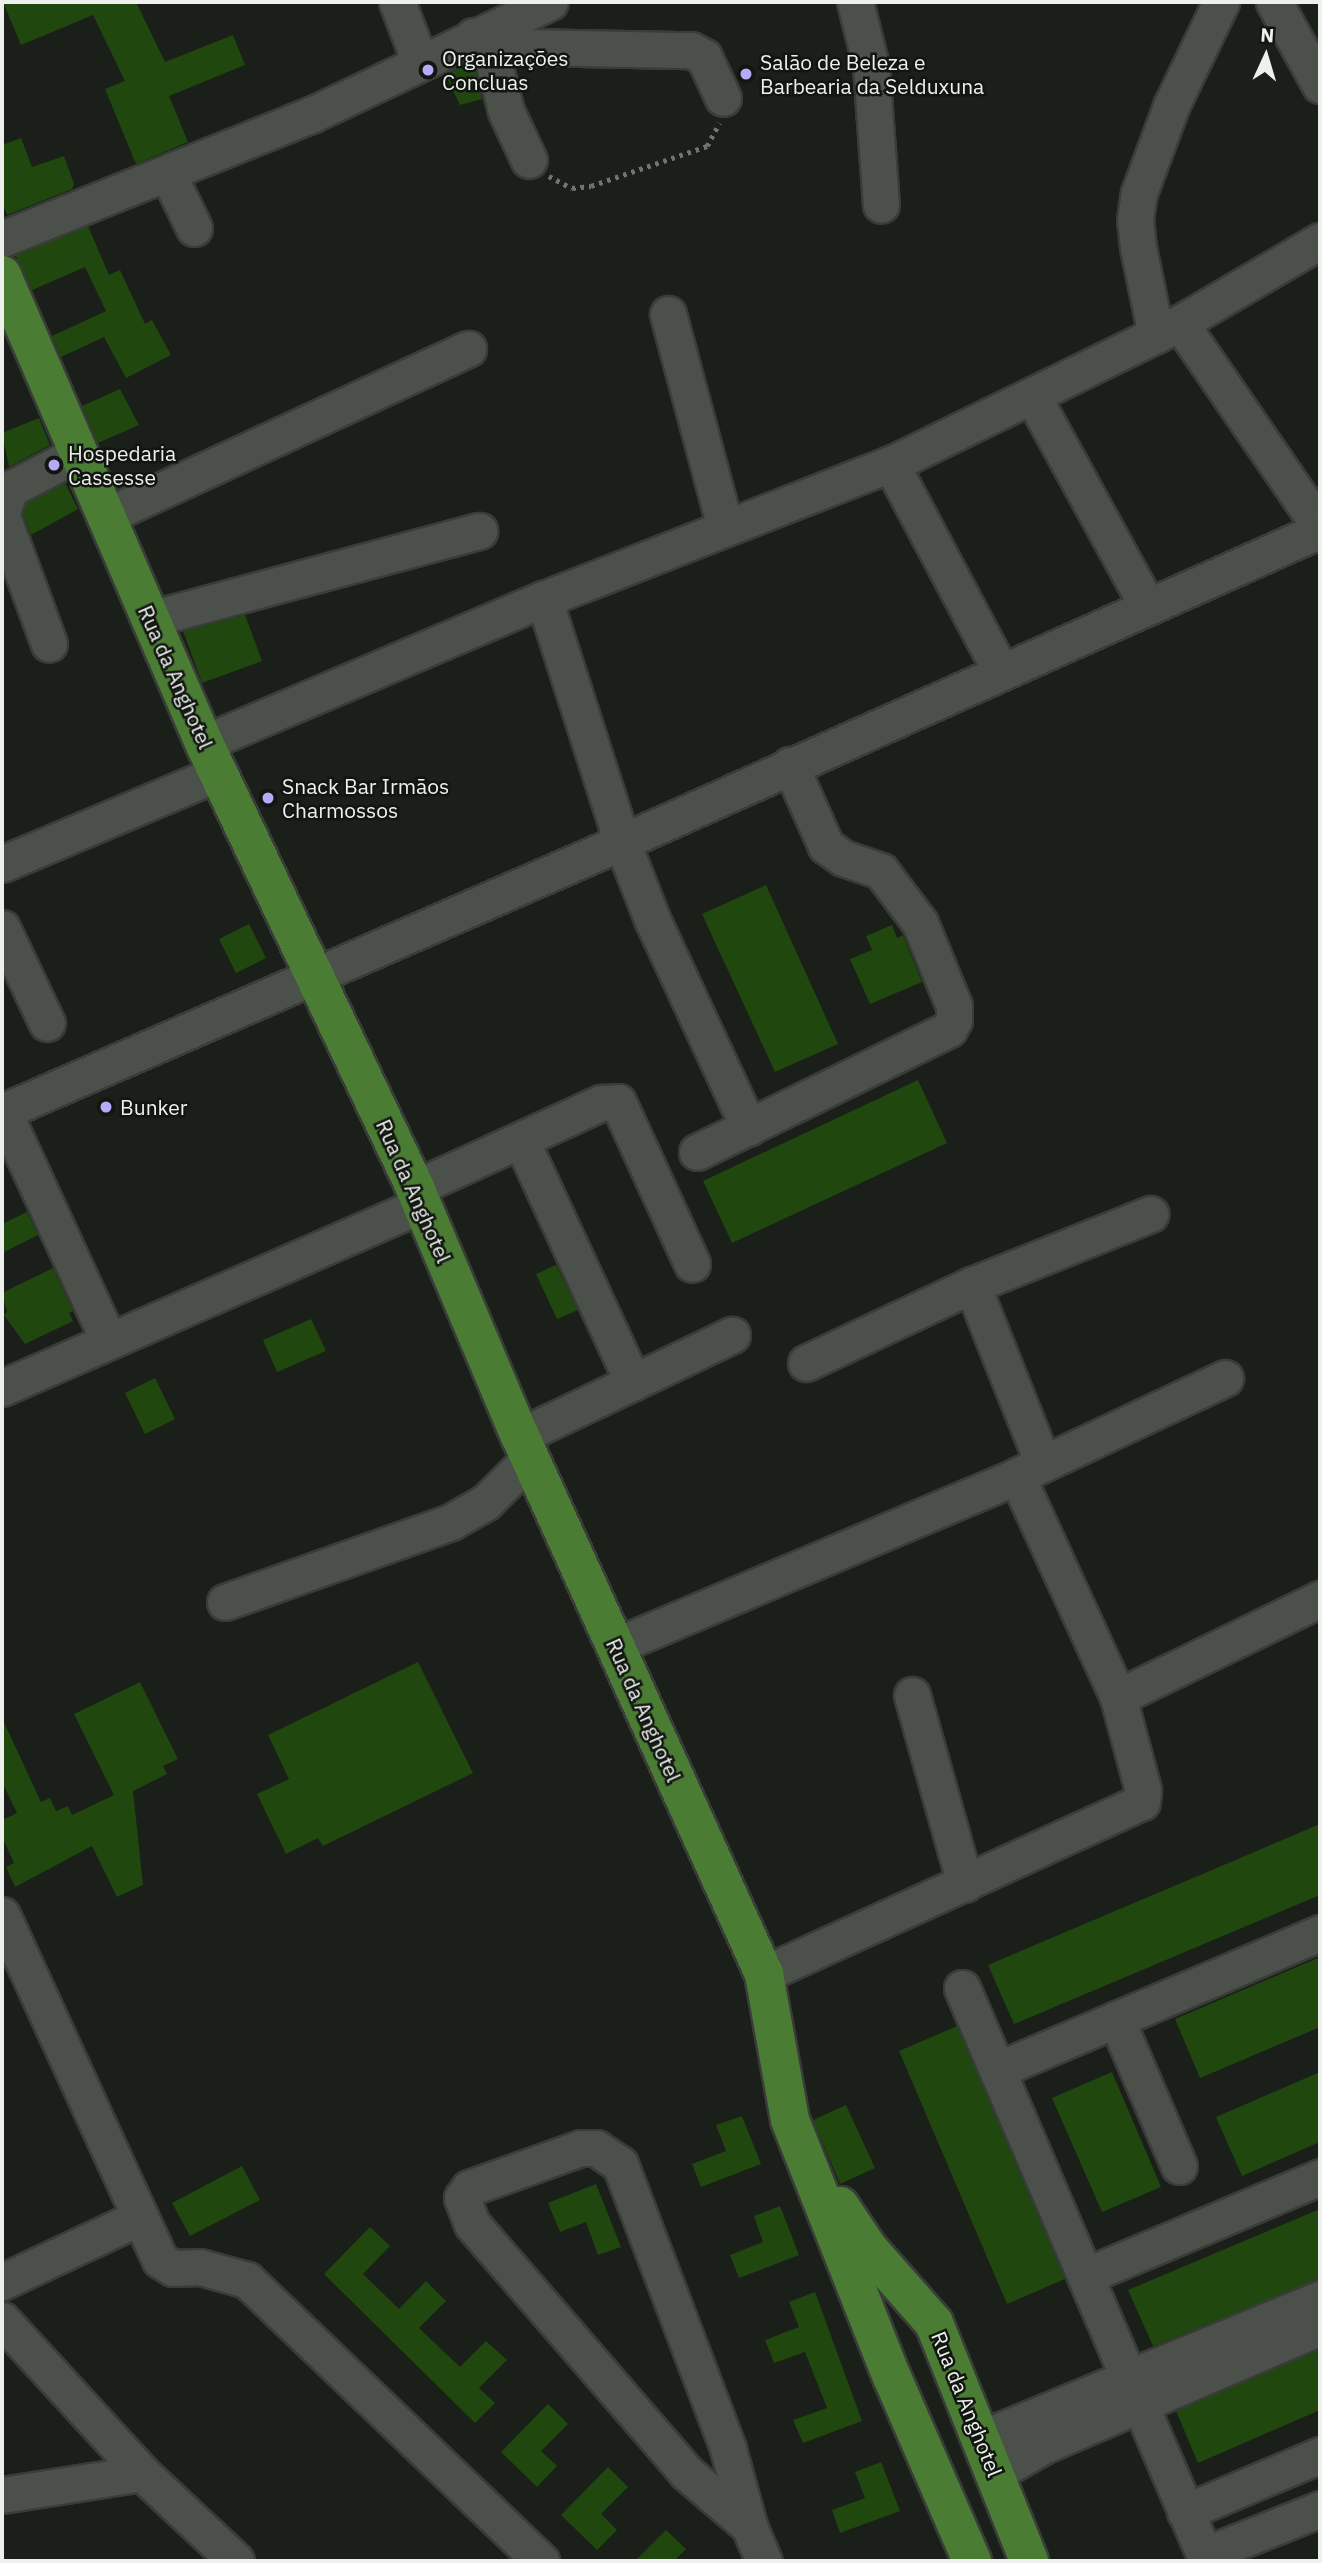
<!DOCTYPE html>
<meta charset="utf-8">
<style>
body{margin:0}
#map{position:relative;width:1322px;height:2563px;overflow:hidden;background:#1b1f1a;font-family:"IBM Plex Sans",sans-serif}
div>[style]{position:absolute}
.building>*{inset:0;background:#1f470e}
.path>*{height:4.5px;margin-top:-2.25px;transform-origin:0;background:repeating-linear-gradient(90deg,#717470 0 3.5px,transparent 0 8.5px)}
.roads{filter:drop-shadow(2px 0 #393c38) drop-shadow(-2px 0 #393c38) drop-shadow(0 2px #393c38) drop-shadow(0 -2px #393c38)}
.minor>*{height:35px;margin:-17.5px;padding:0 17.5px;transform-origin:17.5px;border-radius:17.5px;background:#4c504a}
.major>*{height:38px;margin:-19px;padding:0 19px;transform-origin:19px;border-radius:19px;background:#4a7c33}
.dots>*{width:19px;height:19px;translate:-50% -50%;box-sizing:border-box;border:4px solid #121611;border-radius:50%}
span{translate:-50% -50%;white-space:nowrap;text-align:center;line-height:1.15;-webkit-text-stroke:5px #121611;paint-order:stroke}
.poi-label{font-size:21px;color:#edf0ed}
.left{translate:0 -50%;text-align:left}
.street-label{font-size:21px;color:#edf0ed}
.frame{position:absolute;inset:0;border:4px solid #edf0ed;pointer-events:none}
.north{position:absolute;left:1231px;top:21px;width:70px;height:70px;-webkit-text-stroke:5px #121611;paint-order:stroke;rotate:4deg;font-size:19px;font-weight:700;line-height:28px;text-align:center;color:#edf0ed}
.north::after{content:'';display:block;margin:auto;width:24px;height:32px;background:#edf0ed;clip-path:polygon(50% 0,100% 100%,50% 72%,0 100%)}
</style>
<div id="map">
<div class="building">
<div style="clip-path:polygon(3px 2px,136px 2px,165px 62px,233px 35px,245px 65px,169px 96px,188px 142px,136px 164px,105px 89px,125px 81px,93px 15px,21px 45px)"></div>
<div style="clip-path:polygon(473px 61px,482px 99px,460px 105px,445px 74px)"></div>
<div style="clip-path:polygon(21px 138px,32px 167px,64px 156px,74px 184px,72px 189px,7px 215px,2px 201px,2px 145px)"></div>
<div style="clip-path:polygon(88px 226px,109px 275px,120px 270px,145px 324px,152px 320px,171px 355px,126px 378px,104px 337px,61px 357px,52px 336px,106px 311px,85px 267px,32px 290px,15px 255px)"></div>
<div style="clip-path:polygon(120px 389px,139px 425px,98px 443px,82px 406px)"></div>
<div style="clip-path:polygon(39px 418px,50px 445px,9px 467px,2px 433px)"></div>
<div style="clip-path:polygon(65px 483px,78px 509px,31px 535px,23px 514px,26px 503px)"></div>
<div style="clip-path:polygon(245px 615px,262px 661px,202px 683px,183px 631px)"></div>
<div style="clip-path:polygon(766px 885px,838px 1044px,775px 1072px,702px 914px)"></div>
<div style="clip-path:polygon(249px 924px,266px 958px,236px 973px,219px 939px)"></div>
<div style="clip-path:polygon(892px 925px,897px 938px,903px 935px,922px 982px,870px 1004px,850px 959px,872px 950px,866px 936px)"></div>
<div style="clip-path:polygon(918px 1080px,947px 1143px,732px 1243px,703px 1181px)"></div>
<div style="clip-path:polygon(27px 1212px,38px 1235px,2px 1253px,2px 1224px)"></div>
<div style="clip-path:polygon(556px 1265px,578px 1310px,557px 1319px,536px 1274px)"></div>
<div style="clip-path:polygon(53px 1268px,73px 1311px,69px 1313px,73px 1321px,25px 1344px,4px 1315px,7px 1312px,2px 1293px)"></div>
<div style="clip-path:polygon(311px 1319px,326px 1351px,277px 1372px,263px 1340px)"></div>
<div style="clip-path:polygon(155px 1378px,175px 1419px,145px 1434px,125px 1393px)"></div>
<div style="clip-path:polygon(418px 1662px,473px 1773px,323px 1846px,318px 1838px,286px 1854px,257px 1794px,289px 1779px,268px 1735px)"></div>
<div style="clip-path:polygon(140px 1682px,178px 1759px,163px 1766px,167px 1774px,133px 1791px,143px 1885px,117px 1897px,92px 1846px,15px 1887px,6px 1867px,14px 1863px,2px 1837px,2px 1820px,17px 1813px,2px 1782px,2px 1718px,41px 1802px,50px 1798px,56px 1811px,68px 1806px,72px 1815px,114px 1795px,74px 1714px)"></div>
<div style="clip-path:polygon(1320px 1824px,1320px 1895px,1014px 2024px,988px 1965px)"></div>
<div style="clip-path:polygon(1320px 1957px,1320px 2027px,1200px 2078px,1175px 2019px)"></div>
<div style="clip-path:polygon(957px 2026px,1065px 2279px,1007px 2304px,899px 2051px)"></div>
<div style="clip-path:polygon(1112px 2072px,1161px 2187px,1102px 2212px,1052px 2098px)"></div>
<div style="clip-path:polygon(1320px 2072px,1320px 2142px,1242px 2176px,1216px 2117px)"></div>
<div style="clip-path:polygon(846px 2105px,875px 2168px,840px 2184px,813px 2120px)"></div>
<div style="clip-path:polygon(742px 2116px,761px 2164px,701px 2187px,692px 2164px,726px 2151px,716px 2125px)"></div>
<div style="clip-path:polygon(242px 2166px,260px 2200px,190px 2236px,172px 2203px)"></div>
<div style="clip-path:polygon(596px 2184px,621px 2247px,598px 2255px,586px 2222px,560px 2232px,548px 2203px)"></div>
<div style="clip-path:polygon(780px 2206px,799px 2255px,739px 2278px,730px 2255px,763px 2242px,754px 2216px)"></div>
<div style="clip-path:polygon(1320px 2209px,1320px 2279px,1153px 2346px,1128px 2290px)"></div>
<div style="clip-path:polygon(370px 2227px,390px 2246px,363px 2274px,399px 2309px,426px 2281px,446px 2301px,419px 2328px,460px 2367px,486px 2341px,507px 2360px,479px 2388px,495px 2403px,475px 2423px,324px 2274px)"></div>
<div style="clip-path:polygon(815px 2292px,862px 2421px,803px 2443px,793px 2420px,827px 2408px,805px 2352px,774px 2363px,765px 2340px,799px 2327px,789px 2302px)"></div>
<div style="clip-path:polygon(1320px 2349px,1320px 2410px,1198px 2463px,1176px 2411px)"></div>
<div style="clip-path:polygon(548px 2404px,568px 2424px,541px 2451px,557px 2466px,537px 2487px,501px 2452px)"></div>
<div style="clip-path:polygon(881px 2462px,900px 2511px,840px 2533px,832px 2510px,865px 2498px,855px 2472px)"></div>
<div style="clip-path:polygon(608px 2467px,628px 2487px,601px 2514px,617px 2530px,597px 2550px,561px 2515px)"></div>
<div style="clip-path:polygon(666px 2530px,686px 2549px,674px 2561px,635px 2561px)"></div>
</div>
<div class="path">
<div style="left:549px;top:176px;width:26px;rotate:28deg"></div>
<div style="left:572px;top:188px;width:19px;rotate:-6deg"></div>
<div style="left:591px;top:186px;width:123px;rotate:-19deg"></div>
<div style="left:707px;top:146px;width:26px;rotate:-62deg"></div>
</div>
<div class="roads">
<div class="minor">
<div style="left:397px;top:2px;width:64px;rotate:69deg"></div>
<div style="left:855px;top:2px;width:66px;rotate:76deg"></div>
<div style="left:871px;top:66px;width:139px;rotate:85.9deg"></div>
<div style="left:1274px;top:2px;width:95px;rotate:61deg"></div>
<div style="left:473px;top:36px;width:56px;rotate:11.3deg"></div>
<div style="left:528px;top:47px;width:163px;rotate:1.1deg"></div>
<div style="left:691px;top:50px;width:15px;rotate:28deg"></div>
<div style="left:704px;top:57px;width:45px;rotate:65.1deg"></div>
<div style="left:488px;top:40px;width:73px;rotate:75.8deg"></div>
<div style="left:506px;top:111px;width:54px;rotate:64.9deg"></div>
<div style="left:168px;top:174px;width:60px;rotate:64.3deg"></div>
<div style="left:2px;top:239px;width:335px;rotate:-21.9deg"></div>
<div style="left:313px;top:114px;width:262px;rotate:-25.3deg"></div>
<div style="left:668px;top:314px;width:220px;rotate:75deg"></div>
<div style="left:1180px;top:323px;width:247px;rotate:55.5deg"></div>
<div style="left:1156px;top:335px;width:90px;rotate:-101.6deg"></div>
<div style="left:1138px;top:247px;width:27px;rotate:-96deg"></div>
<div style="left:1135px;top:220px;width:27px;rotate:-82deg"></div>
<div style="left:1139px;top:193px;width:95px;rotate:-69.7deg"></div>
<div style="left:1172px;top:104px;width:113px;rotate:-64.3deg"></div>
<div style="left:1033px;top:397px;width:237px;rotate:61.3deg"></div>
<div style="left:891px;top:464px;width:233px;rotate:62.1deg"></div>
<div style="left:2px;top:512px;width:24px;rotate:-71deg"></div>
<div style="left:10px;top:489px;width:78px;rotate:-27.6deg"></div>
<div style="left:2px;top:516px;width:136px;rotate:69.8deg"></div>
<div style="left:106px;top:516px;width:399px;rotate:-24.8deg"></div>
<div style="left:544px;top:599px;width:255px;rotate:72.2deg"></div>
<div style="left:622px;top:842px;width:83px;rotate:68.7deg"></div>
<div style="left:652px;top:919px;width:230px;rotate:65.1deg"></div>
<div style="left:150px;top:619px;width:341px;rotate:-15deg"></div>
<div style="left:204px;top:743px;width:369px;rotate:-23deg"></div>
<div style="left:544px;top:599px;width:372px;rotate:-21.3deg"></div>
<div style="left:891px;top:464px;width:322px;rotate:-26deg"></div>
<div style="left:1180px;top:323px;width:162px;rotate:-30.4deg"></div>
<div style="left:2px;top:864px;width:235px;rotate:-22.8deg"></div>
<div style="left:2px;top:928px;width:105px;rotate:64.7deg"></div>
<div style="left:3px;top:1111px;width:251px;rotate:65.3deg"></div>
<div style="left:2px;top:1112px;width:676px;rotate:-23.53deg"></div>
<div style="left:622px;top:842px;width:765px;rotate:-24.08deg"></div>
<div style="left:521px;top:1140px;width:267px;rotate:65.2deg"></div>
<div style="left:697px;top:1152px;width:280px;rotate:-26deg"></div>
<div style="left:949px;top:1029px;width:10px;rotate:-61deg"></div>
<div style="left:954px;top:1020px;width:14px;rotate:-90deg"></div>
<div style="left:954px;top:1006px;width:90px;rotate:-112.3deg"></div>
<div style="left:920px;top:923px;width:65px;rotate:-126.9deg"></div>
<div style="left:881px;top:871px;width:40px;rotate:-161.1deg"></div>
<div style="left:843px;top:858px;width:21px;rotate:-145deg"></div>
<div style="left:826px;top:846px;width:89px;rotate:-114deg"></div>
<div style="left:415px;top:1188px;width:205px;rotate:-24.6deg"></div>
<div style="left:601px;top:1103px;width:17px;rotate:-3deg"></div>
<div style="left:618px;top:1102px;width:178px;rotate:65.4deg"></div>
<div style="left:972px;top:1285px;width:192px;rotate:68.3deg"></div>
<div style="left:806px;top:1363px;width:183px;rotate:-25.2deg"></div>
<div style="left:972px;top:1285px;width:192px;rotate:-21.7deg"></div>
<div style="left:2px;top:1388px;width:457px;rotate:-23.6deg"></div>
<div style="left:520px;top:1436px;width:235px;rotate:-25.5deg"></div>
<div style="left:225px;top:1602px;width:240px;rotate:-19.5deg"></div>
<div style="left:451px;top:1522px;width:40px;rotate:-29.7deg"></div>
<div style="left:486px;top:1502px;width:62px;rotate:-45deg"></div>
<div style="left:615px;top:1646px;width:436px;rotate:-22.9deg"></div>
<div style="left:1017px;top:1476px;width:230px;rotate:-25.2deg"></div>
<div style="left:912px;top:1695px;width:196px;rotate:74.3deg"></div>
<div style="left:1118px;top:1697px;width:225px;rotate:-25.9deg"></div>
<div style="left:2px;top:1915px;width:379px;rotate:65.4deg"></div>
<div style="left:160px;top:2260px;width:15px;rotate:32deg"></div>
<div style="left:173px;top:2268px;width:27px;rotate:-2deg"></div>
<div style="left:200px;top:2267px;width:49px;rotate:15.5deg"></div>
<div style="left:247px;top:2280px;width:407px;rotate:43.7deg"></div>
<div style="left:764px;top:1974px;width:415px;rotate:-24.5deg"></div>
<div style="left:1142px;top:1802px;width:12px;rotate:-85deg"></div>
<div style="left:1143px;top:1790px;width:96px;rotate:-105deg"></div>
<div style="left:1118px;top:1697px;width:243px;rotate:-114.6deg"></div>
<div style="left:962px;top:1988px;width:623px;rotate:66.85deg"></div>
<div style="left:1116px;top:2019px;width:160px;rotate:66.8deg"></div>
<div style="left:997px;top:2070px;width:351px;rotate:-23deg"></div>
<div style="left:1085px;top:2276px;width:255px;rotate:-22.8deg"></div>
<div style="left:2px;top:2282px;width:150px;rotate:-25.2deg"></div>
<div style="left:2px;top:2320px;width:207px;rotate:47.5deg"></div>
<div style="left:142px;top:2473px;width:129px;rotate:43.1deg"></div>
<div style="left:982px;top:2438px;width:365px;rotate:-22.4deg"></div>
<div style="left:996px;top:2473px;width:54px;rotate:-29.9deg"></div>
<div style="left:1043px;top:2446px;width:301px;rotate:-23.2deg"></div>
<div style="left:2px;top:2495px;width:142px;rotate:-8.9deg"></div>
<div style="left:1185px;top:2512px;width:147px;rotate:-22.9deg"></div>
<div style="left:749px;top:2526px;width:82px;rotate:-139.5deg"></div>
<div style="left:687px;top:2473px;width:329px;rotate:-130.8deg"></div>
<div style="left:472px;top:2224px;width:28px;rotate:-111deg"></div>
<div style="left:462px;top:2198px;width:12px;rotate:-55deg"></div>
<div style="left:469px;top:2188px;width:119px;rotate:-19.7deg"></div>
<div style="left:581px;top:2148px;width:15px"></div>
<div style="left:596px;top:2148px;width:29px;rotate:34deg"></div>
<div style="left:620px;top:2164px;width:305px;rotate:69.2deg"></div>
<div style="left:728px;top:2449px;width:80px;rotate:74.7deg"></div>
<div style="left:749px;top:2526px;width:38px;rotate:67deg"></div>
<div style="left:1204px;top:2555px;width:125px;rotate:-21.6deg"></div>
</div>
<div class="major">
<div style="left:2px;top:275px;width:510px;rotate:66.65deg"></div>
<div style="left:204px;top:743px;width:492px;rotate:64.6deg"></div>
<div style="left:415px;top:1188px;width:269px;rotate:67.1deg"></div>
<div style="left:520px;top:1436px;width:591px;rotate:65.6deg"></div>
<div style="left:764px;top:1974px;width:148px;rotate:79.9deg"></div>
<div style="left:790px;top:2120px;width:277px;rotate:68.4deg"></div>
<div style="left:892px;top:2377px;width:201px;rotate:66.5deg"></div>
<div style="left:840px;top:2206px;width:50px;rotate:56.3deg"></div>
<div style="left:868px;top:2248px;width:100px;rotate:48.7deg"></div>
<div style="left:934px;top:2323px;width:256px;rotate:68.2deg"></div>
</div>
</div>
<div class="dots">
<div style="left:428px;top:70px;background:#b4acf9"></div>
<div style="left:746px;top:74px;background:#b4acf9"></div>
<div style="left:54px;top:465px;background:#b4acf9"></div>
<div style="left:268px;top:798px;background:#b4acf9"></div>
<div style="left:106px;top:1107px;background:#b4acf9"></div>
</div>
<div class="poi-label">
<span class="left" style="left:442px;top:70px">Organizações<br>Concluas</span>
<span class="left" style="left:760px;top:74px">Salão de Beleza e<br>Barbearia da Selduxuna</span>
<span class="left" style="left:68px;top:465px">Hospedaria<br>Cassesse</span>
<span class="left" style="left:282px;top:798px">Snack Bar Irmãos<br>Charmossos</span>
<span class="left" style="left:120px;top:1107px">Bunker</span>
</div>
<div class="street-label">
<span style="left:176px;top:677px;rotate:66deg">Rua da Anghotel</span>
<span style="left:414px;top:1191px;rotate:66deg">Rua da Anghotel</span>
<span style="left:644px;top:1710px;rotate:66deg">Rua da Anghotel</span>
<span style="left:967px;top:2404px;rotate:68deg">Rua da Anghotel</span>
</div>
<div class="frame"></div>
<div class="north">N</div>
</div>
